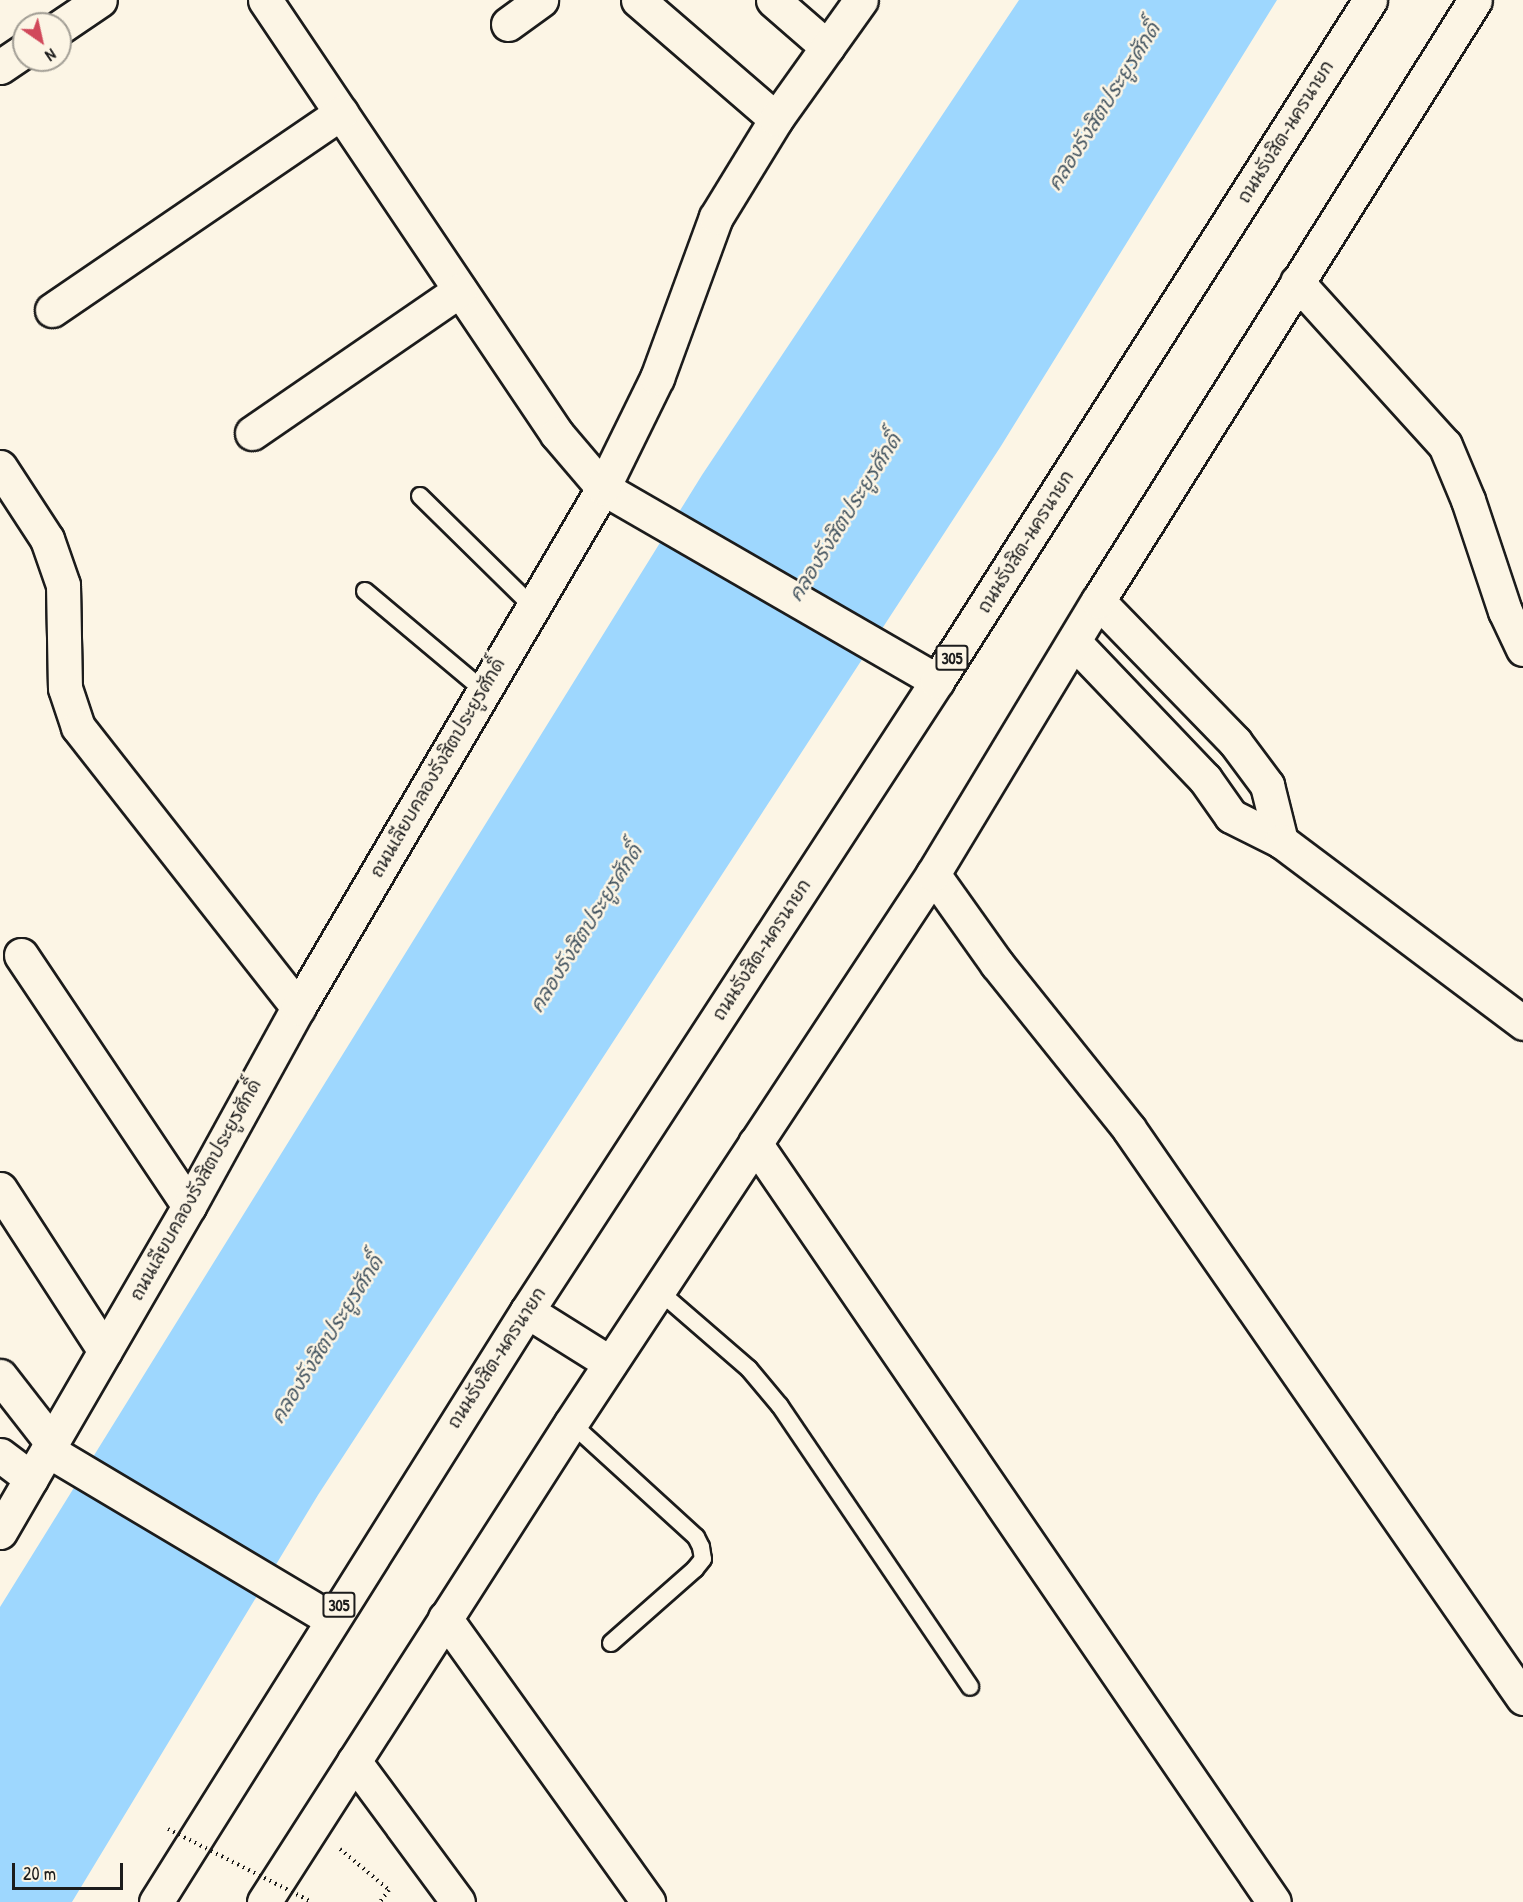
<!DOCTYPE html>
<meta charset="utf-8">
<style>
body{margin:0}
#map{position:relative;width:1523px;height:1902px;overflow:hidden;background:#fcf5e5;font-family:"Patrick Hand","Playpen Sans Thai",sans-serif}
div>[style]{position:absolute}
.water>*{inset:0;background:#9ed7fe}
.path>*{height:4px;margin-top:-2px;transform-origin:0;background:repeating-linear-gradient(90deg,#1c1c1c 0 1.5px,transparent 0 6px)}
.roads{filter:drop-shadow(2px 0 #1c1c1c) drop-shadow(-2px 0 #1c1c1c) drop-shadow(0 2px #1c1c1c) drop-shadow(0 -2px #1c1c1c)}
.service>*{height:16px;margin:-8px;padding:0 8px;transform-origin:8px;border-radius:8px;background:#fcf5e5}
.minor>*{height:33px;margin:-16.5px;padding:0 16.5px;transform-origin:16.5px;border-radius:16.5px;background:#fcf5e5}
.tertiary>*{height:33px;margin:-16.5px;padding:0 16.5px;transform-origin:16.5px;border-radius:16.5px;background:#fcf5e5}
.primary>*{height:33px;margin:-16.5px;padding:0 16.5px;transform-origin:16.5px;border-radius:16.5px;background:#fcf5e5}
.path-bridge>*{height:4px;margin-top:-2px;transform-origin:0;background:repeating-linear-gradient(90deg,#1c1c1c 0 1.5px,transparent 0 6px)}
span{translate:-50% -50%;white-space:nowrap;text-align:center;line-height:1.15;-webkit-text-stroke:5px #fcf5e5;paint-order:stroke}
.shield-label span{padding:2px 4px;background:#fcf5e5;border:2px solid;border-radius:4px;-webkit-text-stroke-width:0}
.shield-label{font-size:16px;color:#1c1c1c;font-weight:700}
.street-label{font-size:18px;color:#1c1c1c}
.water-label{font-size:20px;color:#435460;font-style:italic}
.north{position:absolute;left:12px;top:12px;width:60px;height:60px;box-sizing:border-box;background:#fcf5e5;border:2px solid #a29e95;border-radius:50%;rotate:146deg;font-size:16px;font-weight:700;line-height:24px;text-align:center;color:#1c1c1c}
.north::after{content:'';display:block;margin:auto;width:21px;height:27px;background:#d1495b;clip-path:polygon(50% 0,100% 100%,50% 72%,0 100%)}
.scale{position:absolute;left:12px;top:1863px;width:111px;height:27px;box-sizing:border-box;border:3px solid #1c1c1c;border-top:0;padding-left:8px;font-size:18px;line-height:21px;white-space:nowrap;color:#1c1c1c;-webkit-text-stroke:4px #fcf5e5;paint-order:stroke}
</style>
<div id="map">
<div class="water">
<div style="clip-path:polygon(1019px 0,1277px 0,1001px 446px,318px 1495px,72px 1902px,0 1902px,0 1607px,702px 475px)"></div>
</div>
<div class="path">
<div style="left:340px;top:1849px;width:64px;rotate:39.9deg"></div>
<div style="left:389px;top:1890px;width:15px;rotate:127deg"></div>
</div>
<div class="roads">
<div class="service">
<div style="left:420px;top:496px;width:158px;rotate:44.5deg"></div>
<div style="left:365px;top:591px;width:155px;rotate:40deg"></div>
<div style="left:659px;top:1291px;width:119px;rotate:40.9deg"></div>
<div style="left:749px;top:1369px;width:48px;rotate:50deg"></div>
<div style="left:780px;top:1406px;width:339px;rotate:55.9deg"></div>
<div style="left:571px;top:1423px;width:169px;rotate:42.4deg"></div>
<div style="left:696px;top:1537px;width:11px;rotate:63deg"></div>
<div style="left:701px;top:1547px;width:12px;rotate:81deg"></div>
<div style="left:703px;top:1559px;width:13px;rotate:129deg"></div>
<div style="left:695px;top:1569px;width:112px;rotate:138.6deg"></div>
</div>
<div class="minor">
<div style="left:265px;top:0;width:523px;rotate:56.07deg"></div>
<div style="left:557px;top:434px;width:71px;rotate:49.6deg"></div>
<div style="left:603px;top:488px;width:386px;rotate:30deg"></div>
<div style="left:638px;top:0;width:182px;rotate:40.8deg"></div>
<div style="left:773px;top:0;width:72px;rotate:41deg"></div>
<div style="left:508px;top:24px;width:41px;rotate:-36deg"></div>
<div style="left:60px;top:27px;width:48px;rotate:-34deg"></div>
<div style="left:0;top:67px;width:29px;rotate:-34deg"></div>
<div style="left:1297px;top:282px;width:220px;rotate:47.8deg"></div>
<div style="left:1445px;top:445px;width:60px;rotate:67.3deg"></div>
<div style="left:1468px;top:500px;width:117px;rotate:71.6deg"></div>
<div style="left:1505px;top:611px;width:42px;rotate:64.7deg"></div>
<div style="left:52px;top:310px;width:350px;rotate:-34.3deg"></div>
<div style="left:252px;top:433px;width:252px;rotate:-34.5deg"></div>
<div style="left:0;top:467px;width:86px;rotate:56.9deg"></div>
<div style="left:47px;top:539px;width:49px;rotate:70.8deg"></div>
<div style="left:63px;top:585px;width:103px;rotate:88.9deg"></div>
<div style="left:65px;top:688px;width:41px;rotate:71.6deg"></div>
<div style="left:78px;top:727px;width:357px;rotate:51.9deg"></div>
<div style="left:1098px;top:601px;width:197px;rotate:45.8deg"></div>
<div style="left:1235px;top:742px;width:54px;rotate:53.3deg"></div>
<div style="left:1267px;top:785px;width:58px;rotate:76deg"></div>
<div style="left:1074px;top:642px;width:190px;rotate:46.3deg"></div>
<div style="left:1205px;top:779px;width:45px;rotate:54.9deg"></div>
<div style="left:1231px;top:816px;width:56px;rotate:26.6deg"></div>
<div style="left:1281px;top:841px;width:303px;rotate:36.9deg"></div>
<div style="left:933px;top:874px;width:110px;rotate:54.6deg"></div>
<div style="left:997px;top:964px;width:211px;rotate:51.3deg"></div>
<div style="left:1129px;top:1129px;width:692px;rotate:55.3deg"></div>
<div style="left:21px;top:955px;width:302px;rotate:56.2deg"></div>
<div style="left:755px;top:1143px;width:919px;rotate:55.64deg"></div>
<div style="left:0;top:1189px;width:193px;rotate:57.1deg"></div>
<div style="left:0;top:1376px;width:86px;rotate:52.1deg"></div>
<div style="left:49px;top:1451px;width:328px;rotate:30.8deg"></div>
<div style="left:0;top:1455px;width:39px;rotate:37deg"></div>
<div style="left:445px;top:1618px;width:349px;rotate:54.4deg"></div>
<div style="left:354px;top:1761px;width:175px;rotate:53.6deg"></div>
</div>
<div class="tertiary">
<div style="left:0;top:1532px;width:377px;rotate:-59.9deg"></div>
<div style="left:189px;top:1206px;width:226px;rotate:-61.2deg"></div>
<div style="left:298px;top:1008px;width:603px;rotate:-59.61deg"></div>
<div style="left:603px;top:488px;width:123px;rotate:-63.9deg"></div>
<div style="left:657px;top:378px;width:171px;rotate:-69.9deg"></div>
<div style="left:716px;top:217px;width:115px;rotate:-58.5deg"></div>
<div style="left:776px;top:119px;width:146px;rotate:-54.5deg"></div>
</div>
<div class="primary">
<div style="left:527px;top:1311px;width:98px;rotate:32.1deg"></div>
<div style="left:156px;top:1902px;width:698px;rotate:-57.88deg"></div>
<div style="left:527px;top:1311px;width:752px;rotate:-56.94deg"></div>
<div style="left:937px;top:681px;width:807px;rotate:-57.55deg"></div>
<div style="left:264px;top:1902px;width:569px;rotate:-57.34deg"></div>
<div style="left:571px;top:1423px;width:658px;rotate:-56.6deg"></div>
<div style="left:933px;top:874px;width:319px;rotate:-58.9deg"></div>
<div style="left:1098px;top:601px;width:709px;rotate:-57.9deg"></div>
</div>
</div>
<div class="path-bridge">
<div style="left:168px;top:1829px;width:161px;rotate:26.9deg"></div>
</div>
<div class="shield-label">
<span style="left:952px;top:658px">305</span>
<span style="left:339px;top:1605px">305</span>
</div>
<div class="street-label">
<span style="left:1286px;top:132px;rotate:-58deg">ถนนรังสิต-นครนายก</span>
<span style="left:1026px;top:542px;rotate:-58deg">ถนนรังสิต-นครนายก</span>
<span style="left:438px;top:768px;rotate:-60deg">ถนนเลียบคลองรังสิตประยูรศักดิ์</span>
<span style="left:762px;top:950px;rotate:-57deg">ถนนรังสิต-นครนายก</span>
<span style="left:196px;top:1190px;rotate:-61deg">ถนนเลียบคลองรังสิตประยูรศักดิ์</span>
<span style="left:497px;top:1358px;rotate:-57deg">ถนนรังสิต-นครนายก</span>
</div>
<div class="water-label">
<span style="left:1103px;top:106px;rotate:-58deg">คลองรังสิตประยูรศักดิ์</span>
<span style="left:844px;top:517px;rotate:-58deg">คลองรังสิตประยูรศักดิ์</span>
<span style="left:585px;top:928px;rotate:-58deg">คลองรังสิตประยูรศักดิ์</span>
<span style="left:326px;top:1339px;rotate:-58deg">คลองรังสิตประยูรศักดิ์</span>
</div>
<div class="north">N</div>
<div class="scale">20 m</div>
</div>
